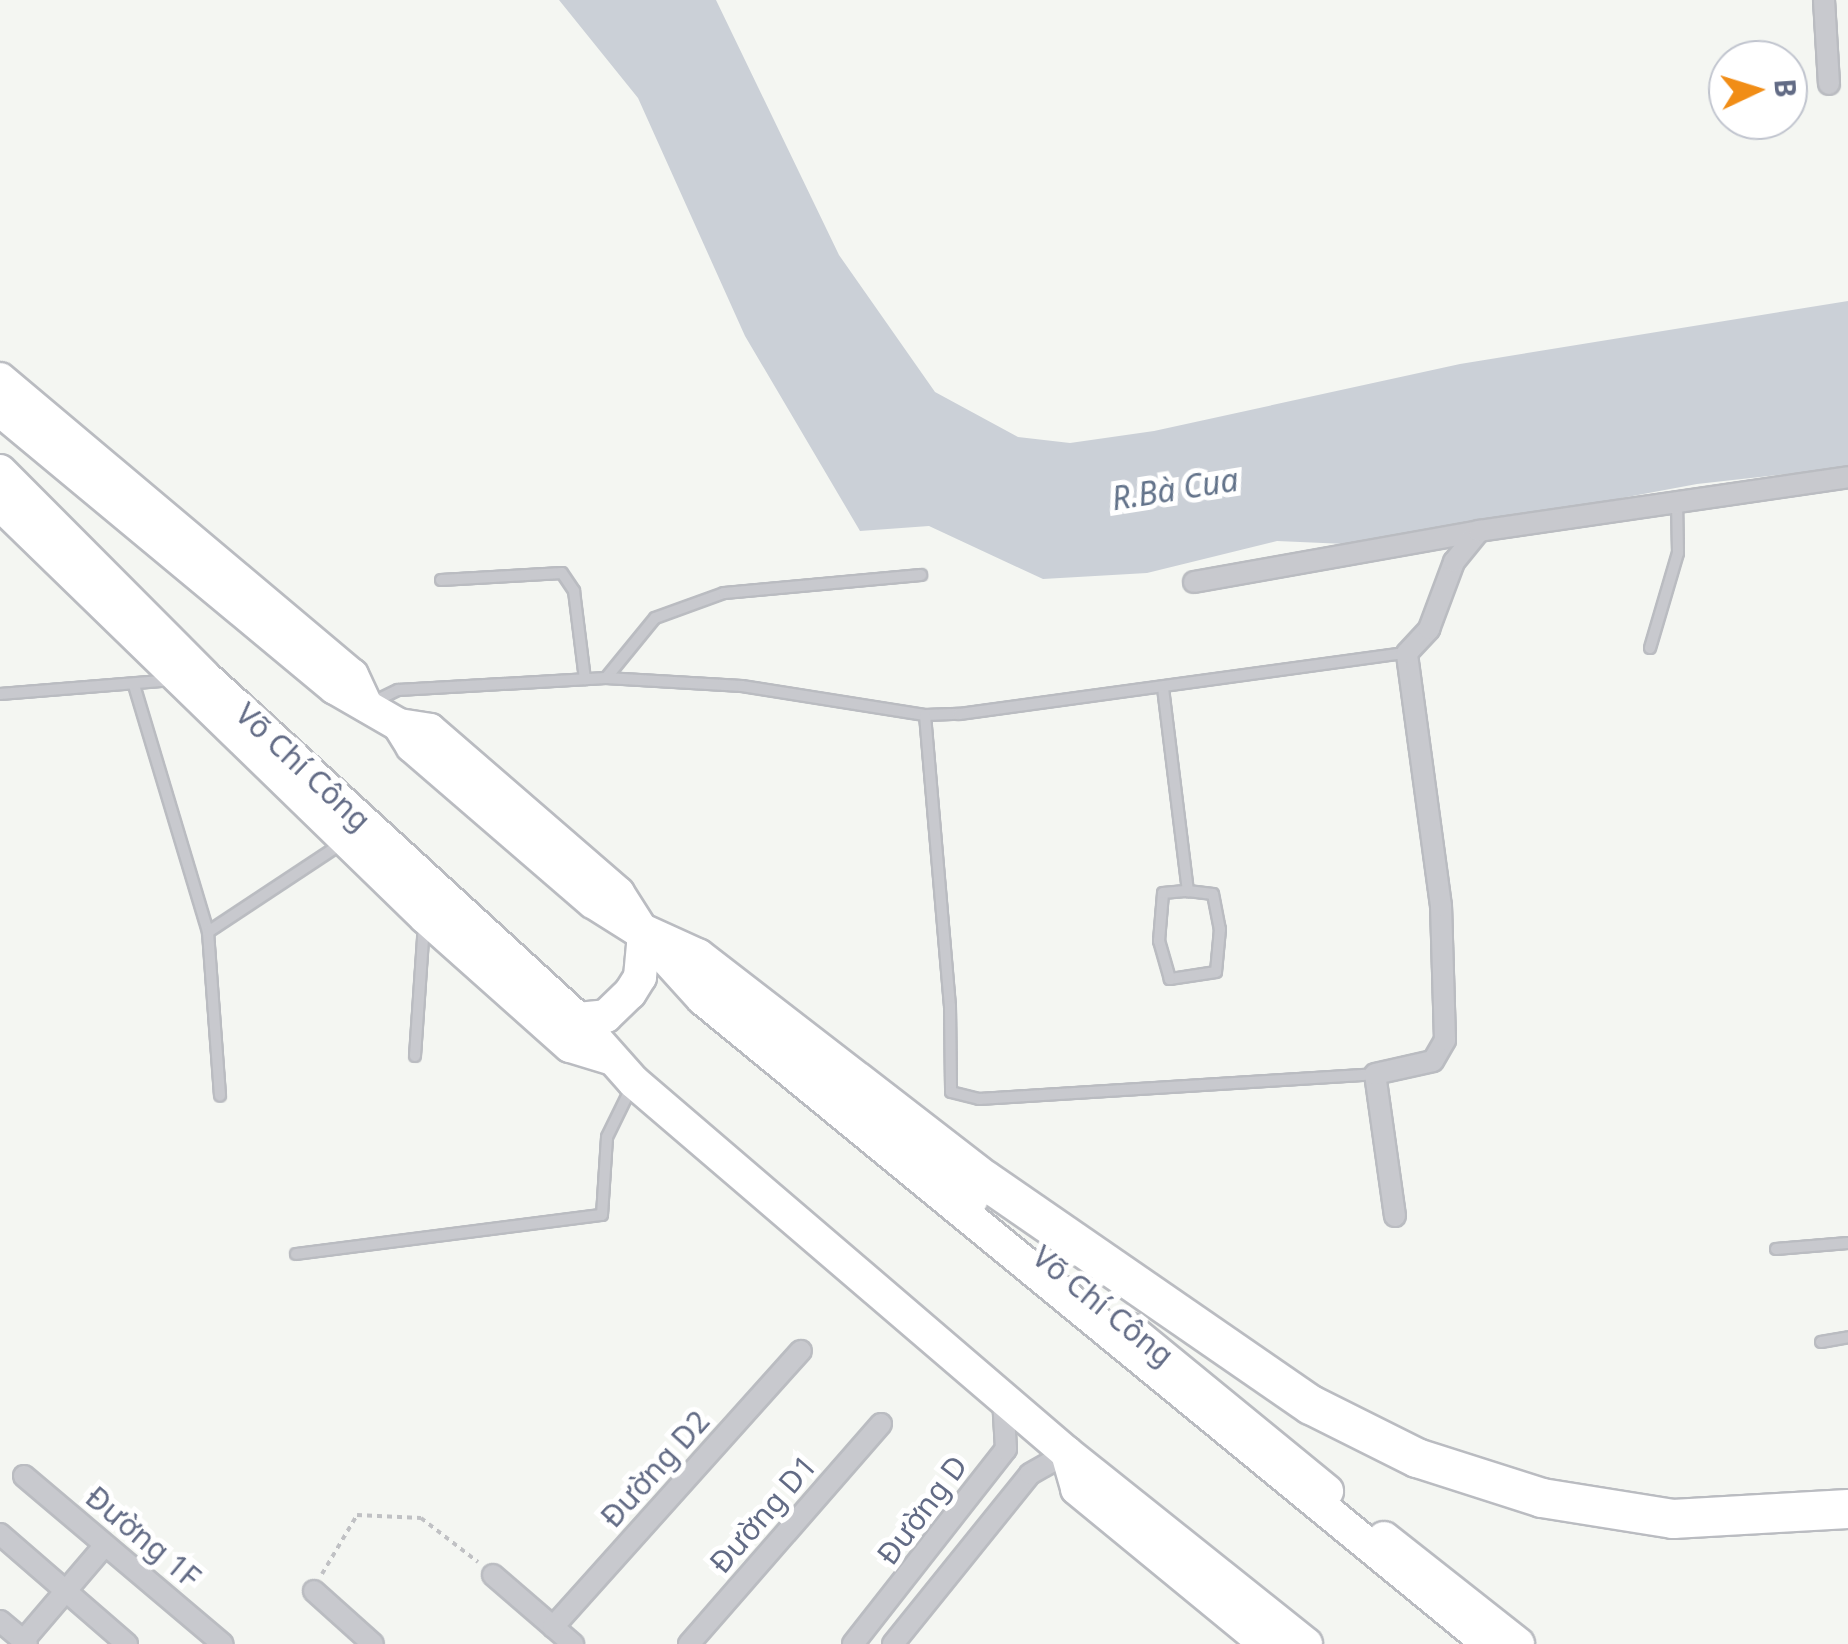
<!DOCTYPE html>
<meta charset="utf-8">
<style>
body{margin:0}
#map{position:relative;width:1848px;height:1644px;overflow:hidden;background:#f4f6f2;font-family:"Noto Sans",sans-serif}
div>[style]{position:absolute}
.water>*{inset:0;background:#cbd0d7}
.path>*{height:4px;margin-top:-2px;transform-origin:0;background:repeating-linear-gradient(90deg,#c0c1c4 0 5px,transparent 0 10px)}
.roads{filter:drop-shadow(2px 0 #babcc1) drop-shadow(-2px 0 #babcc1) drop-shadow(0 2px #babcc1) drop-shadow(0 -2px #babcc1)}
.service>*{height:10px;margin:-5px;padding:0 5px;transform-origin:5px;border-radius:5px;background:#c8c9ce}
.minor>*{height:20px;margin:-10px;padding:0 10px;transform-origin:10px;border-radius:10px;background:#c8c9ce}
.primary>*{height:32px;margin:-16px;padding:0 16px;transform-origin:16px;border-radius:16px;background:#fff}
.trunk>*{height:32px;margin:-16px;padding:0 16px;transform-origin:16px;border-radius:16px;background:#fff}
.motorway>*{height:38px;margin:-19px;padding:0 19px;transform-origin:19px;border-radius:19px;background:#fff}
span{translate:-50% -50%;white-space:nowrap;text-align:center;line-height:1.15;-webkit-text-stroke:10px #fff;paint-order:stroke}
.street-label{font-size:30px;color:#626b85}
.water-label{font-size:32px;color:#63738a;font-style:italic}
.north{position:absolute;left:1708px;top:40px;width:100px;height:100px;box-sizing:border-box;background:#fff;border:2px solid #c0c4ce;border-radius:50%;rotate:86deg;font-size:28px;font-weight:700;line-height:40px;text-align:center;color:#626b85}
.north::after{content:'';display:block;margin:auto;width:35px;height:45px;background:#f18d16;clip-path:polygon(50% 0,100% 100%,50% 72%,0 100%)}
</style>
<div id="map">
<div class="water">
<div style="clip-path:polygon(559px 0,716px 0,839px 255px,935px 392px,1018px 437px,1070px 443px,1154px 431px,1460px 364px,1848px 301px,1848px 467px,1697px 484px,1369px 545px,1277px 541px,1147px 573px,1043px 579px,929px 526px,860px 531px,745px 336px,638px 98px)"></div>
</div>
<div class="path">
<div style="left:322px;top:1574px;width:69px;rotate:-59.3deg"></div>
<div style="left:357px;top:1515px;width:64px;rotate:2.7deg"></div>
<div style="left:421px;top:1518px;width:72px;rotate:37.7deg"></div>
</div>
<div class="roads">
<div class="service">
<div style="left:441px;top:580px;width:121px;rotate:-3.3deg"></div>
<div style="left:562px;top:573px;width:22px;rotate:56deg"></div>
<div style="left:574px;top:591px;width:89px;rotate:82.9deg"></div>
<div style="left:1650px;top:648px;width:99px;rotate:-73.6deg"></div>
<div style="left:1678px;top:553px;width:52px;rotate:-91.1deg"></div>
<div style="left:606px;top:678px;width:77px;rotate:-50.8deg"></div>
<div style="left:655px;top:618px;width:73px;rotate:-19.9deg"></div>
<div style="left:724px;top:593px;width:198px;rotate:-5.2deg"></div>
<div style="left:134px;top:685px;width:258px;rotate:73.3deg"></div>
<div style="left:208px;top:932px;width:164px;rotate:85.8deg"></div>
<div style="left:1163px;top:688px;width:205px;rotate:83deg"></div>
<div style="left:0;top:694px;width:174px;rotate:-4.6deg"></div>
<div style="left:373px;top:702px;width:28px;rotate:-26deg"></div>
<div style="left:398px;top:690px;width:208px;rotate:-3.3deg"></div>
<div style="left:606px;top:678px;width:136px;rotate:3.4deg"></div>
<div style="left:742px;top:686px;width:185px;rotate:9deg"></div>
<div style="left:925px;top:715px;width:34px;rotate:-2deg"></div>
<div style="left:959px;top:714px;width:451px;rotate:-7.8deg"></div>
<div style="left:925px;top:715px;width:292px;rotate:85.1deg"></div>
<div style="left:950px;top:1006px;width:86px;rotate:89.3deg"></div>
<div style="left:951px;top:1092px;width:29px;rotate:14deg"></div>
<div style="left:979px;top:1099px;width:396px;rotate:-3.6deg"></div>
<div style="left:1188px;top:891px;width:25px;rotate:7deg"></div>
<div style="left:1213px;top:894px;width:36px;rotate:79deg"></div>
<div style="left:1220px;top:929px;width:43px;rotate:95.3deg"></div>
<div style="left:1216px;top:972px;width:47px;rotate:171.3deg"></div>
<div style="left:1170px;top:979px;width:40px;rotate:-106deg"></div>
<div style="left:1159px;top:941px;width:48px;rotate:-85.2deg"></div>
<div style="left:1163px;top:893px;width:25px;rotate:-5deg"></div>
<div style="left:208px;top:932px;width:159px;rotate:-33.5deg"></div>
<div style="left:415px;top:1056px;width:133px;rotate:-86.1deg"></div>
<div style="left:1776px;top:1249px;width:72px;rotate:-4.8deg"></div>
<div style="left:296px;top:1254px;width:308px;rotate:-7.3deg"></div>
<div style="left:602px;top:1215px;width:78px;rotate:-86.3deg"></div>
<div style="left:607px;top:1137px;width:55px;rotate:-63.9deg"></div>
<div style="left:1821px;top:1342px;width:27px;rotate:-10deg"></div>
</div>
<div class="minor">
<div style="left:1824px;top:0;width:84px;rotate:86.6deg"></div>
<div style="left:1194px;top:582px;width:290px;rotate:-10.1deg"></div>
<div style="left:1395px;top:1216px;width:143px;rotate:-98deg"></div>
<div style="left:1375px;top:1074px;width:59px;rotate:-12.6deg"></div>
<div style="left:1433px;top:1061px;width:24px;rotate:-60deg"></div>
<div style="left:1445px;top:1040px;width:134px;rotate:-91.7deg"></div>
<div style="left:1441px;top:906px;width:255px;rotate:-97.7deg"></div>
<div style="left:1407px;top:653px;width:33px;rotate:-47deg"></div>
<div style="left:1429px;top:629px;width:72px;rotate:-69.5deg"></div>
<div style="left:1454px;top:562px;width:40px;rotate:-51deg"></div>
<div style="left:1479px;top:531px;width:373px;rotate:-8.3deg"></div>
<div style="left:24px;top:1476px;width:260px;rotate:40.2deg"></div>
<div style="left:0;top:1534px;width:168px;rotate:40.9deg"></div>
<div style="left:493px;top:1575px;width:106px;rotate:40.8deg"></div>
<div style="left:314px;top:1591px;width:79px;rotate:41.9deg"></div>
<div style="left:0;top:1621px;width:35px;rotate:40deg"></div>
<div style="left:553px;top:1627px;width:371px;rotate:-48.1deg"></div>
<div style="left:23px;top:1641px;width:126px;rotate:-49.5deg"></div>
<div style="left:689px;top:1644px;width:292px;rotate:-48.9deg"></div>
<div style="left:853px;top:1644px;width:248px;rotate:-51.9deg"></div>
<div style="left:1006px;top:1449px;width:50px;rotate:-93.4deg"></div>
<div style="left:893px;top:1644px;width:218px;rotate:-51.1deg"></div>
<div style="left:1030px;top:1474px;width:43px;rotate:-29.6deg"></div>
</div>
<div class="primary">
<div style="left:0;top:379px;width:460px;rotate:40.1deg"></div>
<div style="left:352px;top:675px;width:33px;rotate:65deg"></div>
<div style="left:0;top:504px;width:593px;rotate:44.18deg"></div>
<div style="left:425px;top:917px;width:194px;rotate:41.7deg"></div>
<div style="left:570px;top:1046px;width:42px;rotate:16.7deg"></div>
<div style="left:399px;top:725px;width:31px;rotate:9deg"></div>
<div style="left:430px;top:730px;width:249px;rotate:40.9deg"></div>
<div style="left:618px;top:893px;width:49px;rotate:57.6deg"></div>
<div style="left:860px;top:1105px;width:146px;rotate:40deg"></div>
<div style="left:1129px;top:1329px;width:256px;rotate:39.3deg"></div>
<div style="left:1067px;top:1453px;width:37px;rotate:74deg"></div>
<div style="left:1077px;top:1489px;width:244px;rotate:39.4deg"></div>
<div style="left:1384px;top:1538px;width:171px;rotate:38.3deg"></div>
</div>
<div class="trunk">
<div style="left:0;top:410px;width:435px;rotate:39.7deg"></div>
<div style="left:335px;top:688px;width:74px;rotate:30deg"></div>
<div style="left:399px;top:725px;width:25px;rotate:58deg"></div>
<div style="left:412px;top:746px;width:239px;rotate:40.8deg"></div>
<div style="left:593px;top:902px;width:60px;rotate:32.1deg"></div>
<div style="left:644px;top:934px;width:88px;rotate:47.8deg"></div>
<div style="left:703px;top:999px;width:1017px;rotate:39.37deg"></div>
<div style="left:0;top:471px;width:289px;rotate:45.1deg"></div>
<div style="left:204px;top:676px;width:507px;rotate:42.52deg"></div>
<div style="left:578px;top:1019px;width:84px;rotate:48.4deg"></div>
<div style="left:634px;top:1082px;width:570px;rotate:40.59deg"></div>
<div style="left:1067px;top:1453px;width:306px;rotate:38.6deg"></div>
<div style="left:578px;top:1019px;width:28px;rotate:-6deg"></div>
<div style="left:606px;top:1016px;width:33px;rotate:-44deg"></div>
<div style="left:630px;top:993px;width:19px;rotate:-58deg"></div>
<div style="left:640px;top:977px;width:43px;rotate:-84.7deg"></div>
</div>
<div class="motorway">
<div style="left:644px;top:934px;width:58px;rotate:24.4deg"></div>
<div style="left:697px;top:958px;width:365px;rotate:37.7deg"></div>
<div style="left:986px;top:1181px;width:395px;rotate:34.6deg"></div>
<div style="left:1311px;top:1405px;width:119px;rotate:26.6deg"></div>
<div style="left:1417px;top:1458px;width:131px;rotate:17.7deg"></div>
<div style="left:1542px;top:1498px;width:133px;rotate:9.1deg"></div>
<div style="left:1673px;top:1519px;width:175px;rotate:-3.3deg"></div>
</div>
</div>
<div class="street-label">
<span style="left:303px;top:767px;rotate:43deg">Võ Chí Công</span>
<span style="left:1103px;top:1306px;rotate:39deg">Võ Chí Công</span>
<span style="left:655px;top:1469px;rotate:-48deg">Đường D2</span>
<span style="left:922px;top:1510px;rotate:-53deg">Đường D</span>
<span style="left:763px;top:1514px;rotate:-49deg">Đường D1</span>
<span style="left:143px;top:1537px;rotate:40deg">Đường 1F</span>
</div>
<div class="water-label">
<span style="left:1175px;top:489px;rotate:-9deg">R.Bà Cua</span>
</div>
<div class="north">B</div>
</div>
